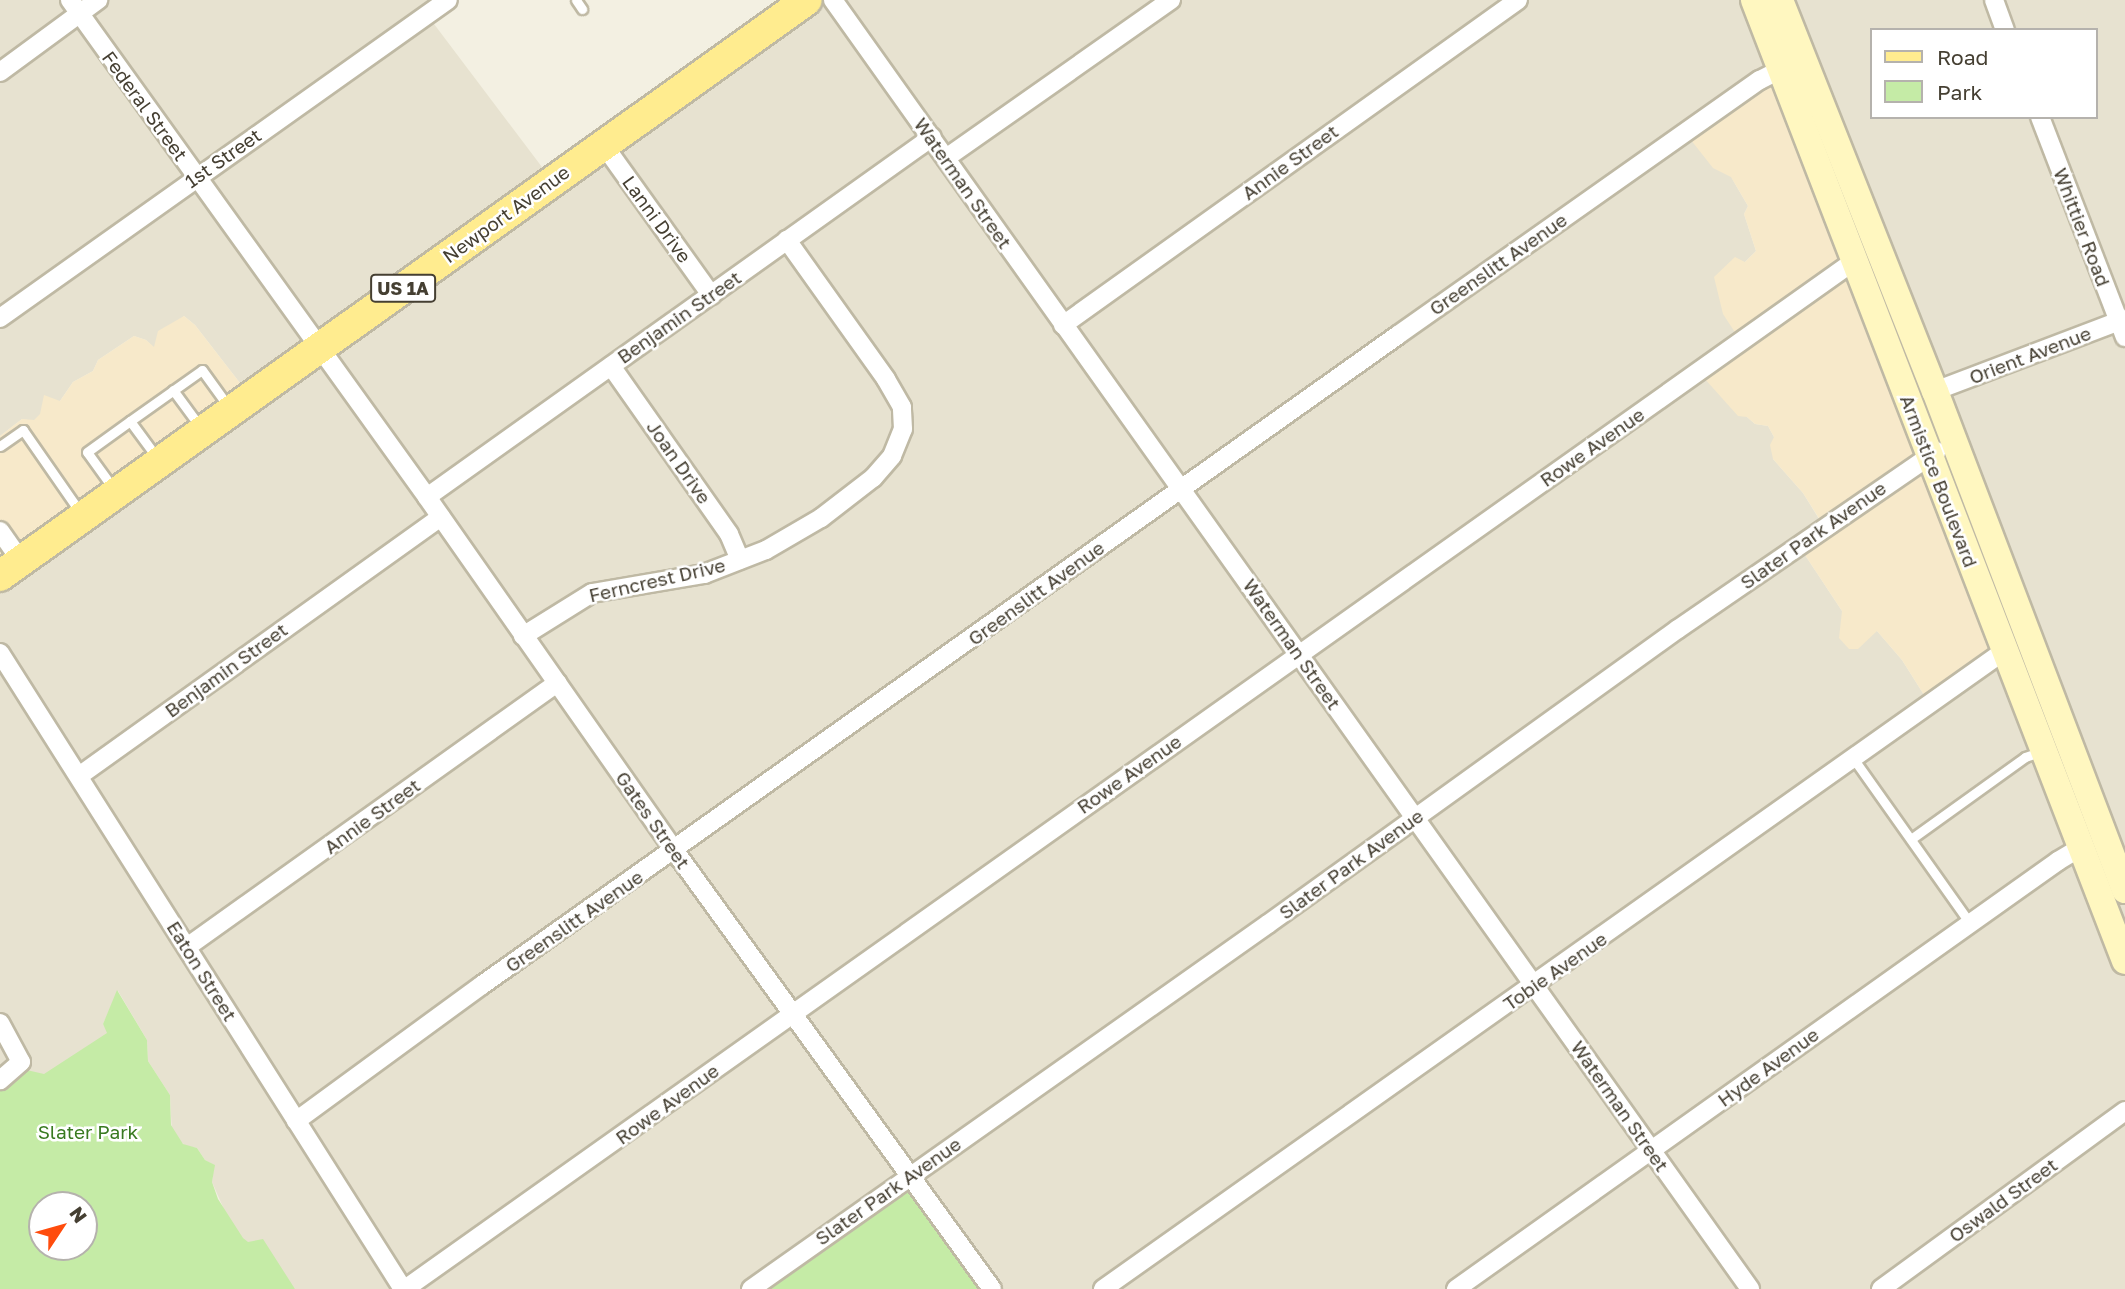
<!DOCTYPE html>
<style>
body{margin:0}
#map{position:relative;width:2125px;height:1289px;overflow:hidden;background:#f3f0e2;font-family:"Golos Text",sans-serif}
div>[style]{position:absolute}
.residential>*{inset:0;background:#e7e2d0}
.commercial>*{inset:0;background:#f7e9ca}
.green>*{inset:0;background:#c5eba6}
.roads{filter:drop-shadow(2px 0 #bfb9a4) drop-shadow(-2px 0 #bfb9a4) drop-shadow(0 2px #bfb9a4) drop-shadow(0 -2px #bfb9a4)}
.service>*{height:9px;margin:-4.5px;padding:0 4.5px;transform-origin:4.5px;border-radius:4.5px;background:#fff}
.minor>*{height:18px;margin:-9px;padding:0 9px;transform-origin:9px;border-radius:9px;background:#fff}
.secondary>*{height:26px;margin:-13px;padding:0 13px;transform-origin:13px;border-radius:13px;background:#fff7c0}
.primary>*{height:30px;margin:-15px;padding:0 15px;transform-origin:15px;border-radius:15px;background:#ffec8f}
span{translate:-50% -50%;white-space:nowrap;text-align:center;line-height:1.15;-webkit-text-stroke:5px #fff;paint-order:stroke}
.shield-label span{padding:2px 5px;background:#fff;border:2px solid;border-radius:5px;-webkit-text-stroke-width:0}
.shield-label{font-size:18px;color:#453f32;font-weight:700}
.street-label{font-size:19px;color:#453f32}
.park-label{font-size:19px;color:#397a21}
.legend{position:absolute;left:1870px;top:28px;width:228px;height:91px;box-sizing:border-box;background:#fff;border:2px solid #b5b2ad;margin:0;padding:9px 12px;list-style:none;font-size:21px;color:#453f32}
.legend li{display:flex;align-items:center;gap:14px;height:35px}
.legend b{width:35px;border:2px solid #b5b2ad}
.north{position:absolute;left:28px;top:1191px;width:70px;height:70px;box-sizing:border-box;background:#fff;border:2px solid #b5b2ad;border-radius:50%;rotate:54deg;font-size:19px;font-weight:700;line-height:28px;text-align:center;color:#453f32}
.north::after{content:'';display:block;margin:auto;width:24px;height:32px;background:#ff4c0d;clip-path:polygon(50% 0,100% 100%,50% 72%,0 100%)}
</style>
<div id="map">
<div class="residential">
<div style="clip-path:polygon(evenodd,0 0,449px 0,428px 16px,551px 179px,809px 0,2125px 0,2125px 1289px,295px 1289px,233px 1230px,212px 1182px,214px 1165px,205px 1160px,197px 1148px,186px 1146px,172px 1135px,170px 1095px,148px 1061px,147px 1040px,118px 991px,103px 1024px,110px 1037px,80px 1086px,0 1081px,0 576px,250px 396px,195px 325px,184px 316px,154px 348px,146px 340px,134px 336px,98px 360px,93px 371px,73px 382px,60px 401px,34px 421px,22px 419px,0 436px,0 0,1871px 30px,2095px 30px,2095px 117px,1871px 117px,1871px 30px,0 0,1731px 177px,1929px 468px,1931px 706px,1902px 660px,1877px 631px,1842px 611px,1803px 552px,1827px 532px,1803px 493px,1773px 459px,1774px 437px,1768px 426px,1755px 424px,1747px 417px,1745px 262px,1756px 251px,1744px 214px,1748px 206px,1731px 177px)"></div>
</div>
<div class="commercial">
<div style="clip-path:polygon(1772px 76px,2000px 650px,1931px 706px,1902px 660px,1877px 631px,1858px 649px,1849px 649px,1839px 638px,1842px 611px,1803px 552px,1827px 531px,1803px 493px,1773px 459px,1770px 445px,1774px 437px,1768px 426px,1755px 424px,1747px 417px,1738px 416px,1704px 378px,1744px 346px,1723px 314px,1714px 277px,1735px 257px,1745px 262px,1756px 251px,1744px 214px,1748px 206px,1731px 177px,1713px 168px,1687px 135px)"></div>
<div style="clip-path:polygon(184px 316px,195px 325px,250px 396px,0 576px,0 436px,22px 419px,34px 420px,40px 414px,44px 395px,60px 401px,73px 382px,93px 371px,98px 360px,134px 336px,146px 340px,154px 347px,158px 331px)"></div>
</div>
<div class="green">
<div style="clip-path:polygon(evenodd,117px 990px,147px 1040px,148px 1061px,170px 1095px,171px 1125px,183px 1144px,197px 1148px,205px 1160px,215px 1165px,212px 1182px,218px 1199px,243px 1238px,248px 1242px,263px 1239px,295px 1289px,0 1289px,0 1081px,18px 1068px,44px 1074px,107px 1033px,103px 1024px,117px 990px,42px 1205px,84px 1205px,84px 1247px,42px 1247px,42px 1205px)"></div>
<div style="clip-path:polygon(909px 1183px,985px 1289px,756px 1289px)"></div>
</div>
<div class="roads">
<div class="service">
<div style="left:576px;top:0;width:11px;rotate:56deg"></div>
<div style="left:173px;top:390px;width:47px;rotate:53.6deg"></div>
<div style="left:130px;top:421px;width:47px;rotate:53.6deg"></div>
<div style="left:0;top:446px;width:28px;rotate:-35deg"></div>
<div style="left:23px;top:430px;width:100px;rotate:55.2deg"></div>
<div style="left:113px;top:488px;width:44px;rotate:-125.8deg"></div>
<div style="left:87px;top:452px;width:53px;rotate:-35.8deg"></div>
<div style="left:130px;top:421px;width:88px;rotate:-35.3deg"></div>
<div style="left:202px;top:370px;width:44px;rotate:54.2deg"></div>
<div style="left:1853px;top:758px;width:202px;rotate:54.7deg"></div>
<div style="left:1911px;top:839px;width:140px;rotate:-35.7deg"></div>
<div style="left:2025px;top:757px;width:18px;rotate:-19deg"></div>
</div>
<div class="minor">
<div style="left:70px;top:0;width:612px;rotate:54.31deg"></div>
<div style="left:427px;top:497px;width:431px;rotate:55deg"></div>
<div style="left:674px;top:850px;width:542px;rotate:54.08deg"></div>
<div style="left:833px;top:0;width:1582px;rotate:54.57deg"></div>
<div style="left:1994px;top:0;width:32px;rotate:70deg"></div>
<div style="left:0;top:72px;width:122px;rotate:-36.3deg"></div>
<div style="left:2040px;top:117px;width:236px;rotate:68.9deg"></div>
<div style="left:603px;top:144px;width:186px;rotate:54.4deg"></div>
<div style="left:946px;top:158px;width:275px;rotate:-35.1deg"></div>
<div style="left:0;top:318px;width:549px;rotate:-35.37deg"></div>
<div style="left:1063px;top:325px;width:559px;rotate:-35.54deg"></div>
<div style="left:611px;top:366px;width:205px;rotate:54.9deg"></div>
<div style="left:729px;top:534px;width:28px;rotate:67deg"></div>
<div style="left:1935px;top:391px;width:203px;rotate:-20.8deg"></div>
<div style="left:427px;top:497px;width:620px;rotate:-35.48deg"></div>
<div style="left:0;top:531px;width:37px;rotate:55deg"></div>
<div style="left:523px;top:636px;width:81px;rotate:-31.9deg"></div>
<div style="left:592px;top:593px;width:114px;rotate:-9.6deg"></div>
<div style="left:704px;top:574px;width:66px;rotate:-21.2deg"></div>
<div style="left:766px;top:550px;width:64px;rotate:-30.2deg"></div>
<div style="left:821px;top:518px;width:66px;rotate:-37.6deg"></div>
<div style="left:873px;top:478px;width:29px;rotate:-49deg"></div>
<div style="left:892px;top:456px;width:29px;rotate:-68deg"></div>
<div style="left:903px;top:429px;width:22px;rotate:-93deg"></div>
<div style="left:902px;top:407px;width:32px;rotate:-120deg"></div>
<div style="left:886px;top:379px;width:171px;rotate:-125.5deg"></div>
<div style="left:0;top:653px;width:753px;rotate:57.64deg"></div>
<div style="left:79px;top:776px;width:445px;rotate:-35.6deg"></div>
<div style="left:187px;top:947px;width:455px;rotate:-35.5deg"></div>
<div style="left:0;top:1023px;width:44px;rotate:61.7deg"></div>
<div style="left:21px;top:1062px;width:28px;rotate:139deg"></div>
<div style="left:296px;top:1121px;width:230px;rotate:-36.2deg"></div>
<div style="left:482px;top:985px;width:1123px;rotate:-35.36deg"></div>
<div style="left:1398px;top:335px;width:443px;rotate:-35.2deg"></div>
<div style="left:1760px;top:80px;width:22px;rotate:-27deg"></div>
<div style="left:405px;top:1289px;width:1777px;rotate:-35.35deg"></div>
<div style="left:751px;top:1289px;width:633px;rotate:-35.22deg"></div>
<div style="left:1268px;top:924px;width:505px;rotate:-35.74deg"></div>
<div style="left:1678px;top:629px;width:314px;rotate:-34.5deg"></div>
<div style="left:1103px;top:1289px;width:1104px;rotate:-35.3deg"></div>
<div style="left:1456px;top:1289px;width:739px;rotate:-35.41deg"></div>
<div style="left:2058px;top:861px;width:27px;rotate:-31deg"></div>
<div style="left:1881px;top:1289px;width:302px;rotate:-36.1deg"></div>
</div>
<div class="secondary">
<div style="left:1754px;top:0;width:1030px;rotate:68.89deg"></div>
<div style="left:1780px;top:0;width:421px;rotate:68.4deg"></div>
<div style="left:1935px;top:391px;width:534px;rotate:69.16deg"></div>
</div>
<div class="primary">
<div style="left:0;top:576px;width:991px;rotate:-35.52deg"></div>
</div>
</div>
<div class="shield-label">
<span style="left:403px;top:288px">US 1A</span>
</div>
<div class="street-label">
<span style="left:145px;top:106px;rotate:54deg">Federal Street</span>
<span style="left:223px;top:158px;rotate:-35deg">1st Street</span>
<span style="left:1290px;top:162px;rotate:-36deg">Annie Street</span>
<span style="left:963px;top:183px;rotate:55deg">Waterman Street</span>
<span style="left:506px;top:214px;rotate:-36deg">Newport Avenue</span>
<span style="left:657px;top:219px;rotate:54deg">Lanni Drive</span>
<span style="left:2082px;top:227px;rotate:69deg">Whittier Road</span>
<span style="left:1498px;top:264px;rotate:-35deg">Greenslitt Avenue</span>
<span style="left:679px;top:317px;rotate:-35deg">Benjamin Street</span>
<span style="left:2030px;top:355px;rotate:-21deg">Orient Avenue</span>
<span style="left:1592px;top:447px;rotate:-35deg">Rowe Avenue</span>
<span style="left:679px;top:462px;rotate:55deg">Joan Drive</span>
<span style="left:1939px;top:481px;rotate:69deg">Armistice Boulevard</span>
<span style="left:1813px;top:535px;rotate:-35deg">Slater Park Avenue</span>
<span style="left:657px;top:580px;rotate:-13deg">Ferncrest Drive</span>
<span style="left:1036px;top:593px;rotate:-36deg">Greenslitt Avenue</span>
<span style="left:1292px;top:644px;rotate:55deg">Waterman Street</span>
<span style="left:226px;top:670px;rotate:-36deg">Benjamin Street</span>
<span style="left:1129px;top:774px;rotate:-35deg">Rowe Avenue</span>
<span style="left:372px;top:816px;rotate:-36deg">Annie Street</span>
<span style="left:653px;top:820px;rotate:55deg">Gates Street</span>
<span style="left:1351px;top:864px;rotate:-36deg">Slater Park Avenue</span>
<span style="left:574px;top:921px;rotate:-35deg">Greenslitt Avenue</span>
<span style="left:202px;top:971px;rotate:58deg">Eaton Street</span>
<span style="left:1555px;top:971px;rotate:-35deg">Tobie Avenue</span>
<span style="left:1768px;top:1067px;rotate:-36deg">Hyde Avenue</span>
<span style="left:667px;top:1104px;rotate:-36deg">Rowe Avenue</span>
<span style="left:1620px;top:1106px;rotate:55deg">Waterman Street</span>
<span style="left:888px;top:1191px;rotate:-35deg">Slater Park Avenue</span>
<span style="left:2003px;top:1200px;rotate:-36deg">Oswald Street</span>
</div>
<div class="park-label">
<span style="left:88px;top:1132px">Slater Park</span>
</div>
<ul class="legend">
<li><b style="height:9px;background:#ffec8f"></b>Road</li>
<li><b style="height:19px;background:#c5eba6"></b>Park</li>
</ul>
<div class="north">N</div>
</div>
